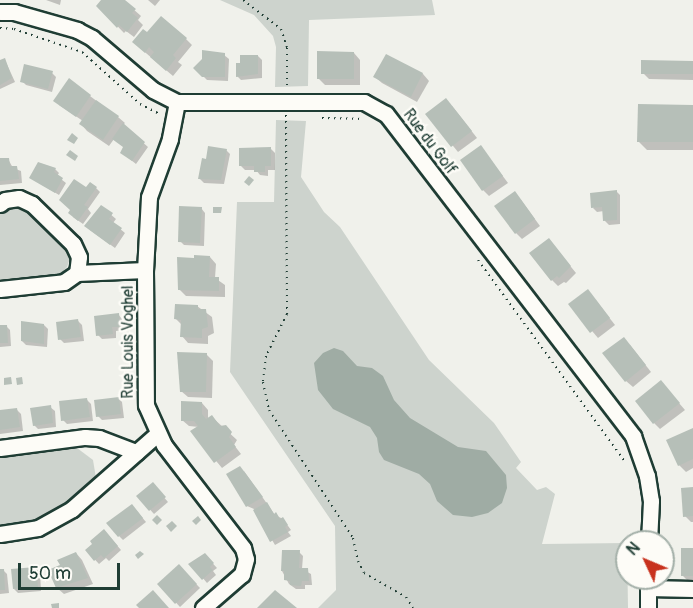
<!DOCTYPE html>
<style>
body{margin:0}
#map{position:relative;width:693px;height:608px;overflow:hidden;background:#f0f1eb;font-family:Pangolin,sans-serif}
div>[style]{position:absolute}
.green>*{inset:0;background:#cdd3cd}
.water>*{inset:0;background:#9faca4}
.shadow>*{inset:0;background:#0003}
.building>*{inset:0;background:#b6bfb8}
.path>*{height:2px;margin-top:-1px;transform-origin:0;background:repeating-linear-gradient(90deg,#1f3d34 0 1.5px,transparent 0 6px)}
.roads{filter:drop-shadow(2px 0 #1f3d34) drop-shadow(-2px 0 #1f3d34) drop-shadow(0 2px #1f3d34) drop-shadow(0 -2px #1f3d34)}
.minor>*{height:15px;margin:-7.5px;padding:0 7.5px;transform-origin:7.5px;border-radius:7.5px;background:#fdfcf7}
span{translate:-50% -50%;white-space:nowrap;text-align:center;line-height:1.15;-webkit-text-stroke:5px #fdfcf7;paint-order:stroke}
.street-label{font-size:16px;color:#1f3d34}
.north{position:absolute;left:615px;top:530px;width:60px;height:60px;box-sizing:border-box;background:#fdfcf7;border:2px solid #a4b0a9;border-radius:50%;rotate:314deg;font-size:16px;font-weight:700;line-height:24px;text-align:center;color:#1f3d34}
.north::after{content:'';display:block;margin:auto;width:21px;height:27px;background:#c8321e;clip-path:polygon(50% 0,100% 100%,50% 72%,0 100%)}
.scale{position:absolute;left:18px;top:563px;width:102px;height:27px;box-sizing:border-box;border:3px solid #1f3d34;border-top:0;padding-left:8px;font-size:18px;line-height:21px;white-space:nowrap;color:#1f3d34;-webkit-text-stroke:4px #fdfcf7;paint-order:stroke}
</style>
<div id="map">
<div class="green">
<div style="clip-path:polygon(220px 0,432px 0,435px 15px,309px 20px,308px 86px,275px 87px,276px 47px,273px 36px,254px 15px)"></div>
<div style="clip-path:polygon(276px 120px,306px 121px,301px 177px,324px 212px,340px 227px,429px 360px,494px 423px,521px 462px,516px 468px,537px 490px,546px 487px,555px 494px,542px 544px,627px 543px,628px 608px,318px 608px,336px 590px,335px 526px,230px 372px,237px 202px,274px 202px)"></div>
<div style="clip-path:polygon(20px 206px,68px 249px,70px 258px,67px 267px,59px 276px,0 283px,0 210px,5px 207px)"></div>
<div style="clip-path:polygon(67px 446px,77px 448px,93px 460px,96px 478px,71px 501px,44px 518px,27px 525px,0 527px,0 454px)"></div>
</div>
<div class="water">
<div style="clip-path:polygon(334px 348px,343px 351px,357px 366px,372px 368px,383px 376px,394px 400px,410px 418px,458px 447px,486px 451px,506px 475px,507px 488px,502px 503px,488px 513px,472px 517px,453px 515px,437px 501px,430px 484px,419px 474px,384px 460px,379px 452px,377px 438px,370px 427px,333px 409px,318px 390px,314px 363px,323px 353px)"></div>
</div>
<div class="shadow">
<div style="clip-path:polygon(46px 0,61px 0,60px 5px)"></div>
<div style="clip-path:polygon(103px 0,123px 0,141px 16px,138px 20px,143px 25px,134px 37px,126px 31px,124px 33px,98px 6px)"></div>
<div style="clip-path:polygon(148px 0,160px 0,155px 6px)"></div>
<div style="clip-path:polygon(147px 34px,186px 39px,192px 45px,178px 62px,182px 65px,173px 76px,140px 48px)"></div>
<div style="clip-path:polygon(354px 53px,360px 60px,360px 85px,325px 85px,318px 78px)"></div>
<div style="clip-path:polygon(224px 55px,229px 59px,228px 81px,207px 80px,195px 68px)"></div>
<div style="clip-path:polygon(258px 56px,262px 60px,262px 78px,241px 80px,237px 76px)"></div>
<div style="clip-path:polygon(387px 56px,423px 74px,429px 81px,417px 102px,382px 83px,375px 77px)"></div>
<div style="clip-path:polygon(5px 60px,15px 82px,0 89px,0 62px)"></div>
<div style="clip-path:polygon(693px 62px,693px 80px,649px 79px,643px 73px)"></div>
<div style="clip-path:polygon(52px 73px,56px 77px,52px 92px,26px 85px,22px 81px)"></div>
<div style="clip-path:polygon(90px 96px,118px 117px,125px 123px,123px 125px,148px 147px,136px 164px,122px 153px,125px 148px,114px 139px,109px 146px,87px 131px,81px 124px,83px 121px,59px 105px)"></div>
<div style="clip-path:polygon(452px 106px,477px 138px,458px 152px,427px 114px)"></div>
<div style="clip-path:polygon(693px 107px,693px 150px,647px 150px,638px 141px)"></div>
<div style="clip-path:polygon(481px 147px,508px 183px,489px 196px,483px 190px)"></div>
<div style="clip-path:polygon(271px 149px,275px 153px,275px 170px,268px 170px,268px 176px,260px 175px,256px 170px,245px 170px,241px 166px)"></div>
<div style="clip-path:polygon(226px 150px,230px 154px,224px 184px,204px 183px,200px 179px,207px 161px)"></div>
<div style="clip-path:polygon(8px 159px,13px 168px,21px 171px,22px 183px,0 185px,0 160px)"></div>
<div style="clip-path:polygon(55px 169px,59px 173px,57px 176px,66px 183px,59px 195px,31px 178px)"></div>
<div style="clip-path:polygon(96px 188px,100px 192px,88px 209px,91px 213px,83px 224px,73px 217px,86px 189px)"></div>
<div style="clip-path:polygon(616px 191px,620px 195px,620px 224px,609px 225px,605px 221px,604px 211px,597px 212px,593px 208px)"></div>
<div style="clip-path:polygon(521px 200px,540px 226px,522px 239px,516px 233px)"></div>
<div style="clip-path:polygon(102px 207px,116px 219px,113px 223px,125px 233px,115px 248px,90px 230px)"></div>
<div style="clip-path:polygon(201px 208px,205px 213px,204px 246px,184px 245px,180px 241px)"></div>
<div style="clip-path:polygon(549px 240px,576px 273px,566px 283px,564px 282px,558px 286px,552px 280px)"></div>
<div style="clip-path:polygon(210px 257px,216px 264px,215px 278px,225px 285px,225px 297px,186px 296px,179px 289px)"></div>
<div style="clip-path:polygon(594px 298px,615px 325px,598px 338px,570px 305px)"></div>
<div style="clip-path:polygon(197px 306px,212px 317px,214px 333px,208px 336px,208px 344px,188px 343px,182px 336px,182px 325px,176px 319px)"></div>
<div style="clip-path:polygon(118px 314px,122px 319px,123px 330px,116px 331px,116px 338px,102px 339px,98px 335px)"></div>
<div style="clip-path:polygon(78px 321px,82px 325px,84px 341px,64px 343px,60px 339px)"></div>
<div style="clip-path:polygon(44px 325px,48px 329px,47px 347px,26px 345px,22px 341px)"></div>
<div style="clip-path:polygon(0 326px,6px 326px,10px 330px,11px 346px,0 347px)"></div>
<div style="clip-path:polygon(630px 345px,651px 372px,633px 387px,626px 381px)"></div>
<div style="clip-path:polygon(179px 354px,207px 355px,213px 361px,212px 398px,188px 397px,181px 391px)"></div>
<div style="clip-path:polygon(661px 382px,685px 410px,660px 429px,654px 423px)"></div>
<div style="clip-path:polygon(118px 398px,122px 402px,124px 418px,102px 420px,98px 416px)"></div>
<div style="clip-path:polygon(87px 400px,91px 404px,93px 421px,67px 424px,63px 420px)"></div>
<div style="clip-path:polygon(202px 403px,208px 410px,208px 420px,212px 417px,237px 440px,234px 445px,241px 454px,222px 468px,192px 432px,199px 427px,189px 426px,182px 420px)"></div>
<div style="clip-path:polygon(50px 407px,55px 411px,56px 427px,38px 429px,34px 425px)"></div>
<div style="clip-path:polygon(17px 410px,21px 414px,23px 431px,0 434px,0 412px)"></div>
<div style="clip-path:polygon(693px 429px,693px 468px,686px 472px,679px 465px,668px 441px)"></div>
<div style="clip-path:polygon(244px 471px,275px 515px,283px 519px,291px 530px,288px 532px,291px 536px,275px 545px,254px 509px,247px 506px)"></div>
<div style="clip-path:polygon(156px 488px,168px 502px,154px 514px,138px 496px)"></div>
<div style="clip-path:polygon(693px 488px,693px 522px,691px 522px,685px 516px)"></div>
<div style="clip-path:polygon(136px 510px,146px 522px,123px 540px,119px 536px)"></div>
<div style="clip-path:polygon(108px 535px,121px 550px,109px 561px,106px 558px,99px 564px,87px 551px)"></div>
<div style="clip-path:polygon(693px 549px,693px 582px,689px 582px,682px 575px)"></div>
<div style="clip-path:polygon(299px 552px,303px 556px,302px 569px,311px 574px,312px 585px,305px 585px,305px 589px,296px 589px,289px 584px,282px 571px)"></div>
<div style="clip-path:polygon(76px 553px,82px 560px,93px 584px,64px 594px,57px 588px,62px 566px)"></div>
<div style="clip-path:polygon(205px 555px,217px 568px,213px 571px,216px 575px,207px 583px,191px 564px)"></div>
<div style="clip-path:polygon(179px 566px,200px 588px,180px 607px,159px 584px)"></div>
<div style="clip-path:polygon(35px 568px,40px 572px,41px 591px,18px 593px,14px 589px)"></div>
<div style="clip-path:polygon(3px 570px,7px 574px,9px 593px,0 594px,0 571px)"></div>
</div>
<div class="building">
<div style="clip-path:polygon(101px 0,125px 0,136px 9px,132px 13px,138px 18px,127px 32px,119px 25px,117px 28px,96px 6px)"></div>
<div style="clip-path:polygon(161px 16px,187px 38px,173px 55px,176px 58px,166px 71px,150px 57px,154px 52px,149px 47px,145px 53px,132px 42px,143px 29px,147px 32px)"></div>
<div style="clip-path:polygon(202px 50px,225px 53px,225px 77px,202px 77px,193px 68px,202px 59px)"></div>
<div style="clip-path:polygon(317px 51px,354px 52px,354px 79px,317px 79px)"></div>
<div style="clip-path:polygon(386px 54px,423px 73px,411px 97px,373px 77px)"></div>
<div style="clip-path:polygon(240px 55px,258px 55px,258px 74px,236px 77px,236px 63px,240px 63px)"></div>
<div style="clip-path:polygon(5px 58px,12px 78px,0 85px,0 60px)"></div>
<div style="clip-path:polygon(641px 60px,693px 61px,693px 74px,641px 74px)"></div>
<div style="clip-path:polygon(24px 64px,53px 71px,48px 89px,20px 82px)"></div>
<div style="clip-path:polygon(69px 78px,91px 95px,76px 117px,53px 101px)"></div>
<div style="clip-path:polygon(446px 98px,472px 131px,451px 147px,425px 114px)"></div>
<div style="clip-path:polygon(96px 100px,119px 116px,103px 140px,79px 124px)"></div>
<div style="clip-path:polygon(638px 104px,693px 105px,693px 142px,637px 142px)"></div>
<div style="clip-path:polygon(123px 123px,145px 142px,132px 161px,120px 153px,123px 147px,112px 139px)"></div>
<div style="clip-path:polygon(72px 133px,78px 138px,74px 144px,67px 140px)"></div>
<div style="clip-path:polygon(481px 145px,503px 176px,482px 191px,460px 160px)"></div>
<div style="clip-path:polygon(208px 146px,227px 149px,221px 180px,198px 179px,202px 158px,206px 159px)"></div>
<div style="clip-path:polygon(271px 147px,271px 166px,265px 166px,265px 172px,254px 172px,254px 166px,239px 166px,239px 148px)"></div>
<div style="clip-path:polygon(70px 150px,78px 156px,75px 161px,66px 155px)"></div>
<div style="clip-path:polygon(0 158px,9px 158px,10px 166px,17px 166px,19px 179px,0 181px)"></div>
<div style="clip-path:polygon(38px 162px,56px 168px,54px 172px,63px 178px,55px 193px,29px 178px)"></div>
<div style="clip-path:polygon(249px 176px,254px 180px,249px 186px,244px 182px)"></div>
<div style="clip-path:polygon(74px 179px,86px 187px,90px 182px,97px 187px,84px 205px,88px 207px,78px 221px,68px 213px,70px 210px,59px 200px)"></div>
<div style="clip-path:polygon(617px 190px,617px 220px,603px 221px,602px 207px,591px 208px,590px 193px)"></div>
<div style="clip-path:polygon(515px 191px,535px 219px,515px 234px,494px 206px)"></div>
<div style="clip-path:polygon(101px 205px,113px 213px,109px 219px,122px 228px,110px 245px,84px 226px)"></div>
<div style="clip-path:polygon(179px 206px,202px 207px,200px 243px,178px 242px)"></div>
<div style="clip-path:polygon(213px 207px,222px 207px,221px 213px,213px 213px)"></div>
<div style="clip-path:polygon(549px 238px,571px 266px,559px 278px,557px 276px,551px 281px,529px 253px)"></div>
<div style="clip-path:polygon(194px 255px,210px 256px,209px 277px,219px 277px,219px 291px,178px 290px,177px 257px,194px 258px)"></div>
<div style="clip-path:polygon(588px 289px,610px 318px,590px 333px,568px 304px)"></div>
<div style="clip-path:polygon(175px 304px,198px 305px,198px 309px,206px 309px,208px 327px,202px 329px,202px 338px,180px 337px,181px 320px,174px 319px)"></div>
<div style="clip-path:polygon(119px 313px,120px 327px,112px 327px,113px 334px,96px 336px,94px 316px)"></div>
<div style="clip-path:polygon(78px 319px,81px 337px,58px 340px,56px 322px)"></div>
<div style="clip-path:polygon(21px 321px,44px 324px,44px 344px,21px 341px)"></div>
<div style="clip-path:polygon(0 325px,7px 325px,8px 343px,0 343px)"></div>
<div style="clip-path:polygon(624px 337px,646px 365px,625px 382px,602px 353px)"></div>
<div style="clip-path:polygon(177px 352px,207px 353px,206px 392px,180px 392px)"></div>
<div style="clip-path:polygon(11px 377px,12px 384px,4px 385px,4px 378px)"></div>
<div style="clip-path:polygon(22px 377px,23px 384px,17px 385px,16px 378px)"></div>
<div style="clip-path:polygon(661px 380px,680px 403px,653px 424px,635px 401px)"></div>
<div style="clip-path:polygon(119px 397px,121px 414px,96px 417px,94px 400px)"></div>
<div style="clip-path:polygon(87px 398px,90px 417px,61px 421px,59px 401px)"></div>
<div style="clip-path:polygon(181px 401px,202px 402px,202px 414px,206px 419px,212px 415px,220px 426px,226px 425px,232px 432px,229px 437px,236px 447px,214px 463px,190px 431px,198px 426px,194px 421px,181px 421px)"></div>
<div style="clip-path:polygon(51px 405px,53px 423px,33px 426px,30px 408px)"></div>
<div style="clip-path:polygon(17px 408px,20px 427px,0 430px,0 410px)"></div>
<div style="clip-path:polygon(693px 428px,693px 459px,678px 466px,666px 440px)"></div>
<div style="clip-path:polygon(240px 466px,263px 497px,246px 507px,226px 474px)"></div>
<div style="clip-path:polygon(153px 482px,166px 497px,149px 511px,136px 496px)"></div>
<div style="clip-path:polygon(693px 487px,693px 516px,683px 517px,681px 488px)"></div>
<div style="clip-path:polygon(267px 502px,274px 514px,276px 512px,280px 519px,283px 517px,288px 525px,285px 527px,288px 532px,270px 542px,253px 510px)"></div>
<div style="clip-path:polygon(132px 504px,143px 518px,118px 537px,106px 523px)"></div>
<div style="clip-path:polygon(157px 515px,162px 520px,157px 525px,152px 520px)"></div>
<div style="clip-path:polygon(198px 516px,201px 520px,196px 525px,192px 521px)"></div>
<div style="clip-path:polygon(172px 521px,177px 526px,171px 532px,166px 526px)"></div>
<div style="clip-path:polygon(104px 529px,118px 546px,104px 558px,101px 555px,94px 561px,85px 550px,92px 544px,90px 541px)"></div>
<div style="clip-path:polygon(681px 548px,693px 548px,693px 576px,681px 576px)"></div>
<div style="clip-path:polygon(282px 550px,300px 550px,299px 568px,308px 568px,309px 581px,302px 581px,301px 586px,290px 585px,290px 581px,284px 580px,284px 571px,281px 571px)"></div>
<div style="clip-path:polygon(140px 551px,144px 554px,138px 559px,135px 555px)"></div>
<div style="clip-path:polygon(76px 552px,88px 578px,56px 588px,48px 570px,60px 565px,57px 560px)"></div>
<div style="clip-path:polygon(205px 553px,214px 563px,210px 567px,213px 570px,202px 580px,188px 564px)"></div>
<div style="clip-path:polygon(179px 564px,197px 584px,175px 604px,157px 584px)"></div>
<div style="clip-path:polygon(36px 567px,38px 587px,13px 589px,11px 569px)"></div>
<div style="clip-path:polygon(0 569px,4px 569px,5px 590px,0 590px)"></div>
<div style="clip-path:polygon(153px 590px,169px 608px,139px 608px,136px 605px)"></div>
<div style="clip-path:polygon(275px 590px,297px 608px,257px 608px)"></div>
<div style="clip-path:polygon(59px 603px,59px 608px,52px 608px,51px 604px)"></div>
</div>
<div class="path">
<div style="left:243px;top:0;width:48px;rotate:37.3deg"></div>
<div style="left:281px;top:29px;width:20px;rotate:72deg"></div>
<div style="left:287px;top:48px;width:40px;rotate:90deg"></div>
<div style="left:0;top:28px;width:14px;rotate:4deg"></div>
<div style="left:14px;top:29px;width:72px;rotate:18.7deg"></div>
<div style="left:82px;top:52px;width:78px;rotate:41.9deg"></div>
<div style="left:140px;top:104px;width:22px;rotate:27deg"></div>
<div style="left:286px;top:115px;width:199px;rotate:89.7deg"></div>
<div style="left:287px;top:314px;width:47px;rotate:116.6deg"></div>
<div style="left:266px;top:356px;width:26px;rotate:97deg"></div>
<div style="left:263px;top:382px;width:29px;rotate:78deg"></div>
<div style="left:269px;top:410px;width:153px;rotate:56.7deg"></div>
<div style="left:353px;top:538px;width:24px;rotate:78deg"></div>
<div style="left:358px;top:561px;width:13px;rotate:63deg"></div>
<div style="left:364px;top:573px;width:48px;rotate:29.7deg"></div>
<div style="left:406px;top:597px;width:13px;rotate:58deg"></div>
<div style="left:322px;top:118px;width:42px;rotate:1.4deg"></div>
<div style="left:478px;top:260px;width:251px;rotate:53.9deg"></div>
</div>
<div class="roads">
<div class="minor">
<div style="left:0;top:12px;width:14px"></div>
<div style="left:14px;top:12px;width:66px;rotate:15.9deg"></div>
<div style="left:77px;top:30px;width:17px;rotate:28deg"></div>
<div style="left:92px;top:38px;width:80px;rotate:40.4deg"></div>
<div style="left:153px;top:90px;width:27px;rotate:27deg"></div>
<div style="left:177px;top:102px;width:187px"></div>
<div style="left:364px;top:102px;width:25px;rotate:29deg"></div>
<div style="left:386px;top:114px;width:406px;rotate:52.5deg"></div>
<div style="left:633px;top:436px;width:42px;rotate:70.7deg"></div>
<div style="left:647px;top:476px;width:25px;rotate:81deg"></div>
<div style="left:651px;top:501px;width:41px;rotate:92.8deg"></div>
<div style="left:177px;top:102px;width:38px;rotate:101deg"></div>
<div style="left:170px;top:139px;width:62px;rotate:109.9deg"></div>
<div style="left:149px;top:197px;width:73px;rotate:93.1deg"></div>
<div style="left:145px;top:270px;width:135px;rotate:89.6deg"></div>
<div style="left:146px;top:405px;width:44px;rotate:65.8deg"></div>
<div style="left:164px;top:445px;width:130px;rotate:52.5deg"></div>
<div style="left:243px;top:548px;width:11px;rotate:75deg"></div>
<div style="left:246px;top:559px;width:16px;rotate:105deg"></div>
<div style="left:242px;top:574px;width:52px;rotate:138.9deg"></div>
<div style="left:0;top:204px;width:6px;rotate:-39deg"></div>
<div style="left:5px;top:200px;width:14px;rotate:-8deg"></div>
<div style="left:19px;top:198px;width:14px;rotate:25deg"></div>
<div style="left:32px;top:204px;width:57px;rotate:44.3deg"></div>
<div style="left:73px;top:244px;width:14px;rotate:65deg"></div>
<div style="left:79px;top:257px;width:16px;rotate:97deg"></div>
<div style="left:0;top:289px;width:64px;rotate:-6.2deg"></div>
<div style="left:64px;top:282px;width:16px;rotate:-35deg"></div>
<div style="left:77px;top:273px;width:68px;rotate:-2.5deg"></div>
<div style="left:0;top:448px;width:86px;rotate:-7.4deg"></div>
<div style="left:85px;top:437px;width:14px;rotate:4deg"></div>
<div style="left:99px;top:438px;width:40px;rotate:21deg"></div>
<div style="left:0;top:534px;width:38px;rotate:-9deg"></div>
<div style="left:38px;top:528px;width:39px;rotate:-29deg"></div>
<div style="left:72px;top:509px;width:113px;rotate:-41.4deg"></div>
<div style="left:648px;top:588px;width:45px;rotate:1.3deg"></div>
<div style="left:648px;top:608px;width:30px;rotate:-90deg"></div>
</div>
</div>
<div class="street-label">
<span style="left:430px;top:142px;rotate:53deg">Rue du Golf</span>
<span style="left:128px;top:342px;rotate:-90deg">Rue Louis Voghel</span>
</div>
<div class="north">N</div>
<div class="scale">50 m</div>
</div>
